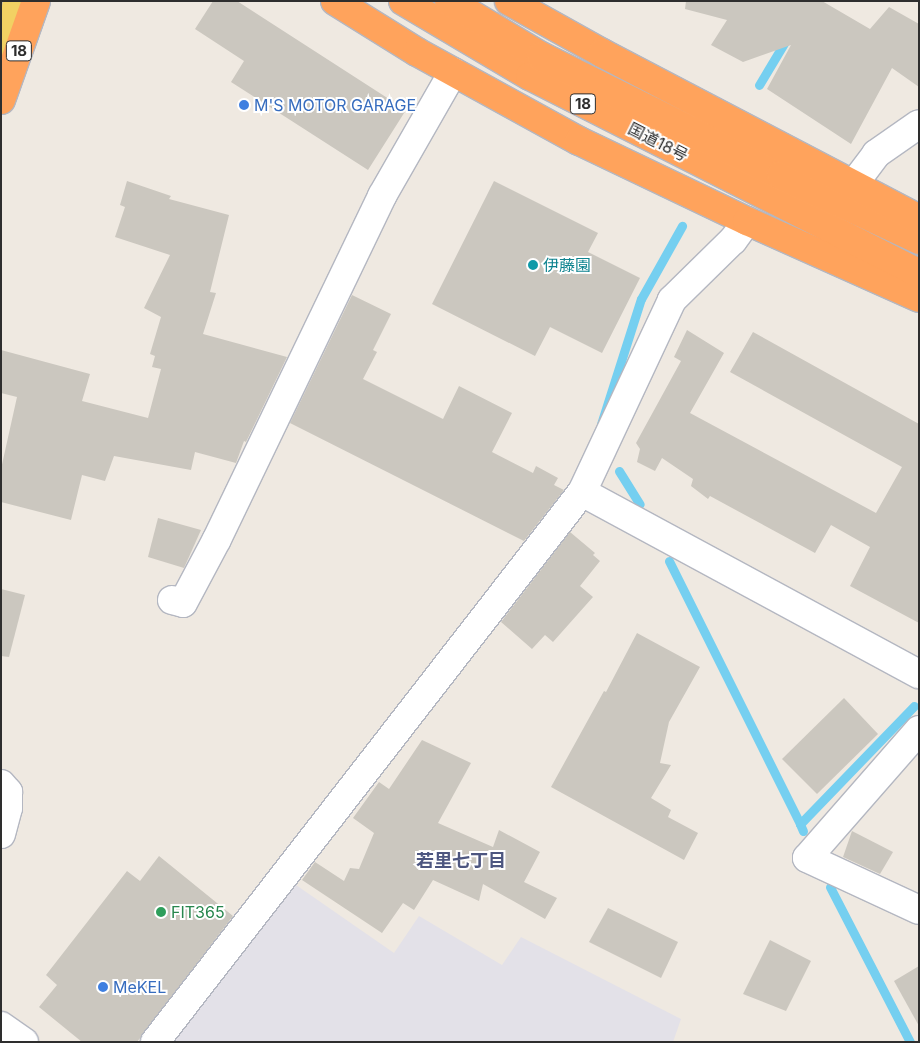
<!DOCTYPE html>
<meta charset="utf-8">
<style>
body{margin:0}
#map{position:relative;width:920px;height:1043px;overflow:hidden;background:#efe9e1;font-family:Inter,"Noto Sans JP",sans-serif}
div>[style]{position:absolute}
.industrial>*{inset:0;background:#e3e1e8}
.stream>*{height:9px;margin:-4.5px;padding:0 4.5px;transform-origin:4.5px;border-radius:4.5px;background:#75cff0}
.building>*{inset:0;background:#cbc7bf}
.roads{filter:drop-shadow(1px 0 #b4b7c1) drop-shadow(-1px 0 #b4b7c1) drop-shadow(0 1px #b4b7c1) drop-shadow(0 -1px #b4b7c1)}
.minor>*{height:28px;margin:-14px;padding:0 14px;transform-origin:14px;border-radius:14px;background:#fff}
.major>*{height:28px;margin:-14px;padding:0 14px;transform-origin:14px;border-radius:14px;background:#f2d163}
.highway>*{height:28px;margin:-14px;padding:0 14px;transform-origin:14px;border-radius:14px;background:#ffa35c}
.dots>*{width:14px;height:14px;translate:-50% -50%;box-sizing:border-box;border:2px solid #fff;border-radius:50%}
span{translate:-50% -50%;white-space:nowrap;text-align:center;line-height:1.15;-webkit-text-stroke:4px #fff;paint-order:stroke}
.shield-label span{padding:1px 4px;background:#fff;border:1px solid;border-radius:4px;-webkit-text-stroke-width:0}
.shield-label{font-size:15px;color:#2e2e2e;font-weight:700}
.shop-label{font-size:16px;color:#366cbe}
.left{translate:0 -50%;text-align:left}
.street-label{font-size:16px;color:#2e2e2e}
.culture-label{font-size:16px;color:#0d838f}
.leisure-label{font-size:16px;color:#27864d}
.neighbourhood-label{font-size:18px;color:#4d5680;font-weight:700}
.frame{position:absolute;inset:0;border:2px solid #2e2e2e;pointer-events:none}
</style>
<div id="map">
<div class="industrial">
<div style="clip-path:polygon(296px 885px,394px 953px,419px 916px,502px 965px,521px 937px,681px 1019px,673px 1042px,167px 1042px)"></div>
</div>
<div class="stream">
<div style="left:759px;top:85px;width:52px;rotate:-59deg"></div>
<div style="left:601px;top:424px;width:131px;rotate:-72.3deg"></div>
<div style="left:641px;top:299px;width:84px;rotate:-60.7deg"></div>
<div style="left:619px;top:471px;width:39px;rotate:58deg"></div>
<div style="left:669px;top:561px;width:294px;rotate:63.5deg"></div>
<div style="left:803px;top:831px;width:8px;rotate:-113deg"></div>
<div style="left:800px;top:824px;width:164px;rotate:-46deg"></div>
<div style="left:830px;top:887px;width:174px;rotate:62.7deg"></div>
</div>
<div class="building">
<div style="clip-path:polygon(213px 1px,237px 1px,406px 110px,368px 170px,231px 82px,244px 61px,195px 29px)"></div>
<div style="clip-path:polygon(686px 1px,822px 1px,870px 29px,889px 7px,919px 24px,919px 87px,892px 68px,851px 144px,767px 89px,791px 45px,743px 62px,711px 45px,727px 20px,685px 9px)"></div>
<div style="clip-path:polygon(127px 181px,171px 196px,169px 199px,229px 215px,210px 292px,216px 293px,203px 334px,287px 357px,246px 442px,244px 441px,236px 463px,195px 452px,191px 470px,114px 456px,105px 481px,82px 475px,71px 520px,1px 502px,1px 469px,17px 397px,1px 393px,1px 350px,90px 374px,82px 401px,148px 418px,161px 369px,152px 367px,155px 356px,150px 354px,161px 317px,144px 308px,170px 255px,115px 237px,125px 207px,120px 205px)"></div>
<div style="clip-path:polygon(494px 181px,598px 233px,588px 252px,640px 278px,602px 353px,550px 327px,535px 356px,432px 304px)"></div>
<div style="clip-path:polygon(352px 295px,391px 314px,373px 350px,377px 352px,363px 379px,443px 419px,459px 386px,512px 413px,492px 452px,533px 473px,536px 466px,558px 478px,554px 485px,564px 490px,524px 541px,290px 423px)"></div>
<div style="clip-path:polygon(687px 330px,724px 353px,690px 413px,876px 513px,902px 467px,730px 372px,753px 332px,919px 424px,919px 623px,850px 586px,870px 547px,831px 525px,815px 553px,710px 496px,708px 499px,691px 486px,693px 479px,662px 458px,655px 471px,637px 462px,640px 449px,636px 443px,681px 361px,674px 357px)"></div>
<div style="clip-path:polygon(158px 518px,201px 530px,184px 568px,148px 557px)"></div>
<div style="clip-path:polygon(570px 532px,595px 553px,593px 555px,600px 561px,580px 586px,593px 597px,553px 642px,545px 635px,532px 649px,501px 622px)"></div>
<div style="clip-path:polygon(1px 589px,25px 595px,9px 657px,1px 656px)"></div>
<div style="clip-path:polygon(637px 633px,700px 667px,669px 722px,660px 763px,671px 765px,651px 798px,671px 810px,668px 817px,698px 833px,684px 860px,551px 787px,604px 691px,606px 692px)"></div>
<div style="clip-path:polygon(844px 698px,878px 734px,817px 794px,782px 759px)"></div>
<div style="clip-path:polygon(422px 740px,471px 763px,438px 823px,493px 847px,499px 830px,540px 852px,524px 882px,557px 898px,545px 919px,483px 884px,479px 901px,433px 880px,414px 910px,403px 903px,382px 933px,302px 880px,315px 862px,344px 881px,350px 868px,359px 869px,374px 833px,353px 818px,379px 782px,389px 789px)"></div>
<div style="clip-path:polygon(852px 831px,893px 852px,880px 874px,843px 857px)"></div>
<div style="clip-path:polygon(159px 856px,233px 916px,137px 1042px,82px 1042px,39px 1007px,57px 985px,46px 975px,127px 871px,140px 881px)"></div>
<div style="clip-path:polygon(608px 908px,678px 942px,661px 978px,589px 942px)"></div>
<div style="clip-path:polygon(770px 940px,811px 961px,786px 1011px,743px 994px)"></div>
<div style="clip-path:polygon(919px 966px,919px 1026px,894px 981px)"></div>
</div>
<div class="roads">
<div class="minor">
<div style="left:853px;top:185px;width:39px;rotate:-53deg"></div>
<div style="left:876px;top:154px;width:52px;rotate:-34.9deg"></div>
<div style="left:747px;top:221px;width:24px;rotate:126deg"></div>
<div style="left:733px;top:240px;width:86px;rotate:135.5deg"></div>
<div style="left:672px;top:300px;width:212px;rotate:115.1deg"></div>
<div style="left:582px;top:492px;width:383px;rotate:28.4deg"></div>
<div style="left:172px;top:600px;width:11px;rotate:15deg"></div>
<div style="left:183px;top:603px;width:72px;rotate:-62deg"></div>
<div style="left:217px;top:539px;width:381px;rotate:-64.3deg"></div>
<div style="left:382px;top:196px;width:143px;rotate:-60.2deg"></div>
<div style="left:919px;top:730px;width:170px;rotate:131.2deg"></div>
<div style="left:807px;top:858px;width:123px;rotate:24.9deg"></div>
<div style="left:1px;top:784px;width:11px;rotate:49deg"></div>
<div style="left:8px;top:792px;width:16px;rotate:90deg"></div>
<div style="left:8px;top:808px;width:27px;rotate:105deg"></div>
<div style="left:1px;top:1026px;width:28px;rotate:35deg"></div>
<div style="left:155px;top:1042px;width:696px;rotate:-52.18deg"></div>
</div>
<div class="major">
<div style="left:7px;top:61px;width:61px;rotate:-80.5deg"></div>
</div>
<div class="highway">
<div style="left:335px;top:1px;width:97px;rotate:31.9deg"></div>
<div style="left:417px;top:52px;width:185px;rotate:28.8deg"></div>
<div style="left:579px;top:141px;width:186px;rotate:25.5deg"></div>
<div style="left:747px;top:221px;width:188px;rotate:24.1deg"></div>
<div style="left:403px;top:1px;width:147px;rotate:30.6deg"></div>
<div style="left:530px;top:76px;width:436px;rotate:26.9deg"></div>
<div style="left:449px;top:1px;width:107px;rotate:30.9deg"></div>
<div style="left:541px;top:56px;width:268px;rotate:26.4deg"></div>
<div style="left:781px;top:175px;width:153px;rotate:25.2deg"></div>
<div style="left:509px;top:1px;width:107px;rotate:29.2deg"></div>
<div style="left:602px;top:53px;width:358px;rotate:27.6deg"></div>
<div style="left:1px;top:100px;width:105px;rotate:-70.5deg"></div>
</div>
</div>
<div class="dots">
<div style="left:244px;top:105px;background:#3f7fe0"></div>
<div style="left:533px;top:265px;background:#0f9aa8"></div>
<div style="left:161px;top:912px;background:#2e9e5b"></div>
<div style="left:103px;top:987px;background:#3f7fe0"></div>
</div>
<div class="shield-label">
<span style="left:19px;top:51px">18</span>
<span style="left:583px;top:104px">18</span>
</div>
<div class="shop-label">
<span class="left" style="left:254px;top:105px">M'S MOTOR GARAGE</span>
<span class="left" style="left:113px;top:987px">MeKEL</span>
</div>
<div class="street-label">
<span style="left:658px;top:142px;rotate:27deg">国道18号</span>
</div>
<div class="culture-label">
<span class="left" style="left:543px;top:265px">伊藤園</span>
</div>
<div class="leisure-label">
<span class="left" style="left:171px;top:912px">FIT365</span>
</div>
<div class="neighbourhood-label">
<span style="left:461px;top:861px">若里七丁目</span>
</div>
<div class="frame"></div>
</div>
